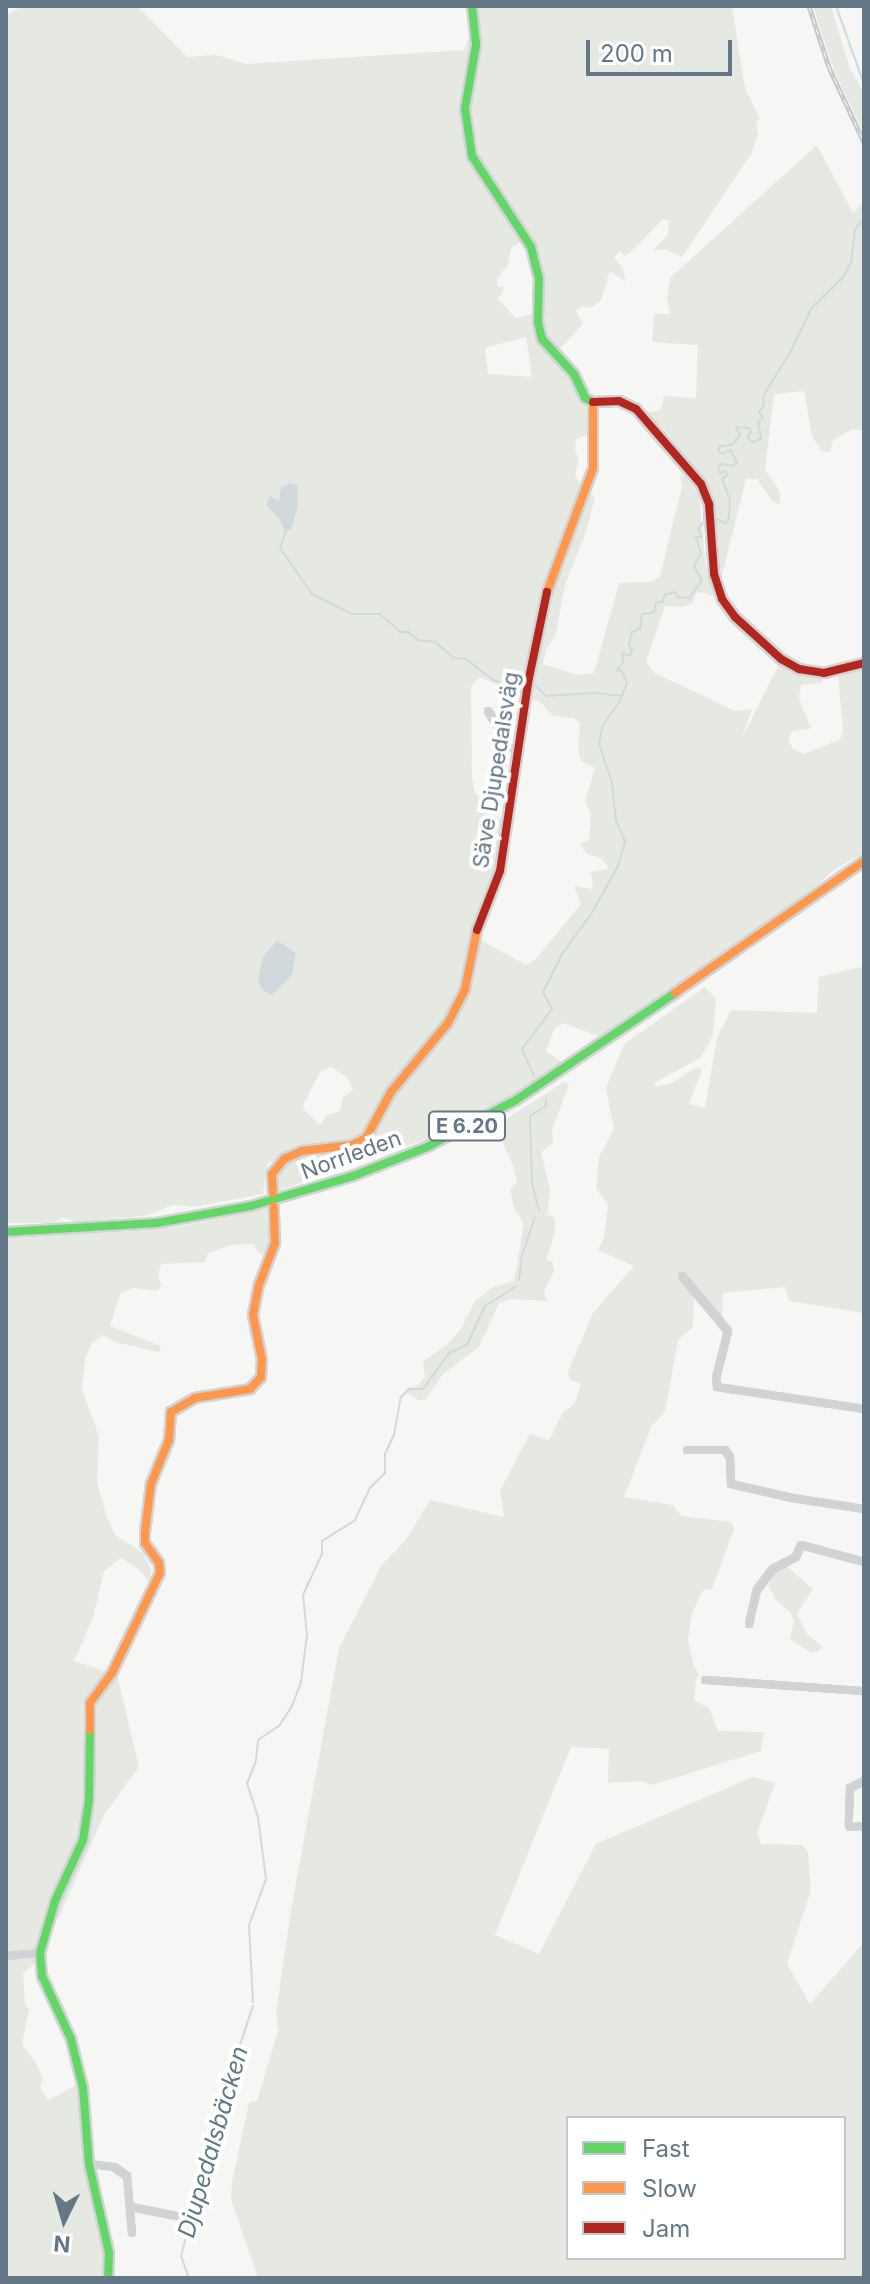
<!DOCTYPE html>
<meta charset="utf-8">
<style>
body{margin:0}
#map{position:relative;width:870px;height:2284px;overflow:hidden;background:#f6f6f4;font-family:Inter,sans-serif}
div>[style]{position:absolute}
.green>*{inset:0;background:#e6e9e2}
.water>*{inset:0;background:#d0d9dc}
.stream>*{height:2px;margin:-1px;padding:0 1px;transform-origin:1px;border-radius:1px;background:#d0d9dc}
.roads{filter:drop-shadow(2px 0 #d1d3d4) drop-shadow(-2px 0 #d1d3d4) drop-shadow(0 2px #d1d3d4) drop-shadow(0 -2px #d1d3d4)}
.street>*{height:4px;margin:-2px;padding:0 2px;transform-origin:2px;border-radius:2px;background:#d1d2d3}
.fast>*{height:8px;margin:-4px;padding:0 4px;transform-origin:4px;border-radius:4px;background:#63d668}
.slow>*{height:8px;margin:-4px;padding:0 4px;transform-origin:4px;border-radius:4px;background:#ff974d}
.jam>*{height:8px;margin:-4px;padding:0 4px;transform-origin:4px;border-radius:4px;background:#b3261e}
.rail>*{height:5px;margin-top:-2.5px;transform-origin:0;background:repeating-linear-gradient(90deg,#fff 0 6px,#c6c7c8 0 12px);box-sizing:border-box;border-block:2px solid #c6c7c8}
span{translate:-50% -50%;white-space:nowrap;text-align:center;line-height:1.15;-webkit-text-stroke:8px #fff;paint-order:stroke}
.shield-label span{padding:2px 6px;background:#fff;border:2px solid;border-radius:6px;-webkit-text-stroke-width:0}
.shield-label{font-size:20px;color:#637787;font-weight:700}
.street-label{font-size:22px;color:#637787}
.water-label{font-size:24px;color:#5f7a83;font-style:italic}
.frame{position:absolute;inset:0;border:8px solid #637787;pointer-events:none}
.legend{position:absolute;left:566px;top:2116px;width:280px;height:144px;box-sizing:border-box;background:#fff;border:2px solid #c1c9cf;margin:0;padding:10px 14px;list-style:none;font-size:24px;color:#637787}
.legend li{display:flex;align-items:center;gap:16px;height:40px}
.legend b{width:40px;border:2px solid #c1c9cf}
.north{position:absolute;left:24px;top:2180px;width:80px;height:80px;-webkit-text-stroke:6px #fff;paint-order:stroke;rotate:185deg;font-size:22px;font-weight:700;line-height:32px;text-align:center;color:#637787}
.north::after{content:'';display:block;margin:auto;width:28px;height:36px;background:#637787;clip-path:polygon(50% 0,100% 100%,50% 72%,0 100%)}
.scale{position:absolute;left:586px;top:40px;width:146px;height:36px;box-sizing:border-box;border:4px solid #637787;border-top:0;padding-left:10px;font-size:24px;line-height:28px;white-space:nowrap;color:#637787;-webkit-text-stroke:6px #fff;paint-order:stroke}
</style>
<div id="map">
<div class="green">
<div style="clip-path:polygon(evenodd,23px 6px,137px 6px,187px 57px,216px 55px,247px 64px,464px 50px,469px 37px,470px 14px,464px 6px,732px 6px,745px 88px,760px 119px,756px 122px,758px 134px,751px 154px,682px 257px,667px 250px,654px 249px,668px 235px,669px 221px,663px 219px,632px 251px,625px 256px,619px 251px,614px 258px,622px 267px,626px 282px,610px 271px,601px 300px,591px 308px,582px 306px,576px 311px,583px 324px,553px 356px,572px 380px,588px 412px,589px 434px,576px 439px,575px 451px,579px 459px,575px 475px,582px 488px,595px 497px,586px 532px,565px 585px,555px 637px,546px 649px,543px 664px,577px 675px,594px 673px,619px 583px,652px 582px,660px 576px,682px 487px,680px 476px,684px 475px,699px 495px,706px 566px,714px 597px,701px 592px,696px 593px,693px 603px,682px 607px,665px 606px,646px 662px,655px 673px,735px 711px,752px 709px,741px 740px,779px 664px,798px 674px,823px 676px,822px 683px,801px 685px,799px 699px,811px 728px,792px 732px,788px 740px,793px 749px,804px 754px,839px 740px,843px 732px,838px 673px,864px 667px,864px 853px,835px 869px,807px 894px,563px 1066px,499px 1105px,430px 1138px,277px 1191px,275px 1177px,283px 1162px,301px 1153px,362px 1146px,370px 1139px,399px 1086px,454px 1020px,476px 952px,467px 953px,459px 997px,384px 1097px,359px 1140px,304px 1147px,285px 1154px,268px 1164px,263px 1194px,194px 1207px,173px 1205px,144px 1216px,74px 1222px,63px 1217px,54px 1223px,6px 1223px,6px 15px,23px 6px,523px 240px,533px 269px,533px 314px,516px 318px,498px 299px,505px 287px,498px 286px,497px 279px,508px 265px,511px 248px,523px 240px,23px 6px,526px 337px,532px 377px,488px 374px,485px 348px,526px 337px,23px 6px,479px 677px,522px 695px,503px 822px,475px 793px,472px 777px,471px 687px,479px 677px,23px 6px,529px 698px,539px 701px,553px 716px,574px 718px,580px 723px,578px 749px,581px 761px,595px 768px,585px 801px,591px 815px,589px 840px,579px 844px,587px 854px,601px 858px,609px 869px,591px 872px,593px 889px,574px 886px,581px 904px,536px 959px,526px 965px,480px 940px,480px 927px,495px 890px,529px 698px,23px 6px,277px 940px,296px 953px,292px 975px,272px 995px,267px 992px,259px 975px,262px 958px,277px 940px,23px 6px,563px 1023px,598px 1036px,563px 1063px,546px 1051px,554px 1029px,563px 1023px,23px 6px,331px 1067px,348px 1078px,353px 1090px,343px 1097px,340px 1111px,327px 1115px,320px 1125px,303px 1109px,304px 1103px,320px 1072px,331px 1067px)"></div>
<div style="clip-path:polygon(813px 6px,831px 6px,850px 69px,864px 93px,864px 134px,834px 70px)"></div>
<div style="clip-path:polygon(817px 145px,853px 213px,864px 202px,864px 431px,853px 429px,833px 440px,830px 452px,822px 451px,812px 436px,804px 391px,774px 394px,765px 470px,780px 492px,780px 505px,772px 501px,757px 479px,746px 479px,720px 583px,706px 483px,665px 430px,644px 413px,661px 410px,664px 396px,696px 398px,698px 345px,652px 342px,654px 314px,670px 314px,667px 298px,670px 278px)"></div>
<div style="clip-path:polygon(evenodd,861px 967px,864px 970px,864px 1313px,789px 1301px,785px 1287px,723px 1293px,722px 1318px,702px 1295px,694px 1292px,693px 1327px,678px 1340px,665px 1412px,651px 1427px,624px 1497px,673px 1505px,681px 1516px,731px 1522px,734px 1529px,712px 1589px,703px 1590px,692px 1613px,688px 1640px,694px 1667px,700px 1675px,696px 1680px,694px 1700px,709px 1708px,718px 1731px,764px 1732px,761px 1751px,652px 1785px,641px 1781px,608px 1783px,609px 1749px,571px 1747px,495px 1935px,539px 1954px,596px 1844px,753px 1777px,775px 1783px,757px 1833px,761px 1844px,802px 1845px,808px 1852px,811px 1890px,787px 1964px,810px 2004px,864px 1942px,864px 2278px,258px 2278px,231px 2199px,232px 2182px,249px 2102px,257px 2101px,278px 2031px,276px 2013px,291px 1910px,339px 1648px,381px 1566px,407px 1538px,430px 1500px,504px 1517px,500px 1491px,526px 1441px,530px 1434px,549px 1440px,562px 1414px,575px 1403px,581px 1384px,570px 1380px,568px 1372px,593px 1313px,634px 1266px,598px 1250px,604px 1238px,608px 1204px,596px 1189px,599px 1157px,614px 1129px,606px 1088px,624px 1044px,705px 987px,716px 999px,713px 1036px,700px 1058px,654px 1083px,656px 1087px,674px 1082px,697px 1067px,702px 1070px,689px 1104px,705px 1108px,717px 1038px,731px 1010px,817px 1013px,819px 977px,861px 967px,568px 2118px,844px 2118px,844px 2258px,568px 2258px,568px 2118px)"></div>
<div style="clip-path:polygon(564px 1082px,569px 1084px,552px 1130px,553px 1143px,541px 1152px,550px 1190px,547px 1214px,555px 1218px,555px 1233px,546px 1259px,553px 1263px,554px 1271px,544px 1292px,547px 1301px,511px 1299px,499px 1303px,479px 1347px,443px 1374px,425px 1400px,418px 1400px,407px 1393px,407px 1388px,417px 1386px,425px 1377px,423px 1361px,448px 1344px,461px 1329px,475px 1301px,493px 1287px,514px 1281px,524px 1224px,514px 1208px,510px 1189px,517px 1182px,513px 1165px,495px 1126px)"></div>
<div style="clip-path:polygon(267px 1209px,271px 1210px,273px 1241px,267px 1256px,260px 1254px,253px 1244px,230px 1245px,207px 1254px,205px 1262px,161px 1264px,158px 1278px,162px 1285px,158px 1291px,134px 1288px,120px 1294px,110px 1326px,161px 1346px,159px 1352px,118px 1343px,103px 1335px,92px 1343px,85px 1359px,82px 1390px,99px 1436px,97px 1482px,107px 1517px,115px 1535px,143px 1553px,151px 1569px,149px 1581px,136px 1567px,121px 1558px,104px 1571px,93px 1618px,74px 1661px,117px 1675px,139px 1767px,104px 1815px,59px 1917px,48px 1924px,34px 1964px,23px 1973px,25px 2002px,29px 2010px,22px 2044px,36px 2063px,43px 2079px,40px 2086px,48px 2100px,79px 2084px,108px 2260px,106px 2278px,6px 2278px,6px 1237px,133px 1231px,183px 1226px)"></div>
<div style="clip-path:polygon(785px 1565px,813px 1589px,797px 1614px,806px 1633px,823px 1647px,817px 1652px,810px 1652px,790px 1639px,794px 1621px,790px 1612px,775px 1599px,769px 1587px,771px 1573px)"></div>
</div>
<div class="water">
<div style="clip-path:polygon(291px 483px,298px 485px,297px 510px,291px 529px,285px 533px,280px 520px,266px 505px,270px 496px,279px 501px,281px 487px)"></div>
<div style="clip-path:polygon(277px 940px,296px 953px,292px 975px,272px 995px,263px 991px,258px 981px,262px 958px)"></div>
</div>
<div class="stream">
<div style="left:836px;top:6px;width:83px;rotate:70.3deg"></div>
<div style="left:717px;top:519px;width:10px;rotate:24deg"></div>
<div style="left:726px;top:523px;width:6px;rotate:-59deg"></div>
<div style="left:729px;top:518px;width:18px;rotate:-87deg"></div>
<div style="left:730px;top:500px;width:22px;rotate:-111deg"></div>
<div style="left:722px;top:479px;width:6px;rotate:-39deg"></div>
<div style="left:727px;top:475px;width:4px;rotate:-104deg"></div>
<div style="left:726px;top:471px;width:6px;rotate:162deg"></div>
<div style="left:720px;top:473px;width:6px;rotate:-108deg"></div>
<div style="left:718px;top:467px;width:5px;rotate:-37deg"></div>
<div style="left:722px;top:464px;width:11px;rotate:10deg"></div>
<div style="left:733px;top:466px;width:6px;rotate:-45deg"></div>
<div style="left:737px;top:462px;width:14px;rotate:-120deg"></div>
<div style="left:730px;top:450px;width:8px;rotate:150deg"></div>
<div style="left:723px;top:454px;width:6px;rotate:-149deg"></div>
<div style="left:718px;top:451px;width:5px;rotate:-68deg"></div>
<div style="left:720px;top:446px;width:12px;rotate:-5deg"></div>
<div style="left:732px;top:445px;width:13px;rotate:-51deg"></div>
<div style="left:740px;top:435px;width:9px;rotate:-117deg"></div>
<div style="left:736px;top:427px;width:13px;rotate:4deg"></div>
<div style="left:749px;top:428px;width:4px;rotate:63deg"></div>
<div style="left:751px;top:432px;width:6px;rotate:129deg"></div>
<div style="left:747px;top:437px;width:8px;rotate:40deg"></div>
<div style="left:753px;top:442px;width:9px;rotate:-21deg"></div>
<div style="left:761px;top:439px;width:17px;rotate:-100deg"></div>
<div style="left:758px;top:422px;width:6px;rotate:-39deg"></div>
<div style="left:763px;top:418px;width:7px;rotate:-124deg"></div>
<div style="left:759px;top:412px;width:9px;rotate:-54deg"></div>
<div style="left:764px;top:405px;width:9px;rotate:-96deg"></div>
<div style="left:763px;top:396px;width:55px;rotate:-58.3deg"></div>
<div style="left:792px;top:349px;width:44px;rotate:-64.6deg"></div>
<div style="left:811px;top:309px;width:47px;rotate:-45deg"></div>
<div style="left:844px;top:276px;width:15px;rotate:-62deg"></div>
<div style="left:851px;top:263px;width:33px;rotate:-83deg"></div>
<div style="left:855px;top:230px;width:16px;rotate:-55deg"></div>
<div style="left:285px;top:533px;width:16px;rotate:108deg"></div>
<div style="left:280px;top:548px;width:56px;rotate:55.2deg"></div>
<div style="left:312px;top:594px;width:45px;rotate:26.6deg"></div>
<div style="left:352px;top:614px;width:28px"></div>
<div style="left:380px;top:614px;width:27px;rotate:42deg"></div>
<div style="left:400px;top:632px;width:8px"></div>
<div style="left:408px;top:632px;width:13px;rotate:39deg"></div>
<div style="left:418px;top:640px;width:17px;rotate:7deg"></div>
<div style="left:435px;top:642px;width:25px;rotate:40deg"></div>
<div style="left:454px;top:658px;width:12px;rotate:5deg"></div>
<div style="left:466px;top:659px;width:34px;rotate:38deg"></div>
<div style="left:493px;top:680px;width:17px;rotate:21deg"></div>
<div style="left:509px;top:686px;width:12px;rotate:-14deg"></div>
<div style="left:536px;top:686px;width:14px;rotate:45deg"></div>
<div style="left:546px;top:696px;width:48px;rotate:-3.6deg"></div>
<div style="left:594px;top:693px;width:28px;rotate:6deg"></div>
<div style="left:534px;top:1076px;width:30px;rotate:-114deg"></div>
<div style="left:522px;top:1049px;width:50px;rotate:-53.1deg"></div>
<div style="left:552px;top:1009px;width:19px;rotate:-118deg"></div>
<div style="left:543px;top:992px;width:42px;rotate:-63.4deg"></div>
<div style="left:562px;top:954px;width:53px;rotate:-54.2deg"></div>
<div style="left:593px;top:911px;width:51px;rotate:-60.9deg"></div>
<div style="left:618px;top:866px;width:26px;rotate:-74deg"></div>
<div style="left:625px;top:841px;width:22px;rotate:-114deg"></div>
<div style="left:616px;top:821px;width:38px;rotate:-96deg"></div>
<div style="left:612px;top:783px;width:41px;rotate:-108.4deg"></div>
<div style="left:599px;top:744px;width:19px;rotate:-78deg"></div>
<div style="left:603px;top:725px;width:29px;rotate:-55deg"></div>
<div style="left:620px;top:701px;width:19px;rotate:-69deg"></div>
<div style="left:627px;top:683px;width:13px;rotate:-113deg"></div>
<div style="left:622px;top:671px;width:5px;rotate:-169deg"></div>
<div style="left:617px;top:670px;width:10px;rotate:-53deg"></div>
<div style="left:623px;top:662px;width:8px;rotate:-97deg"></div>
<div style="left:622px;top:654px;width:8px;rotate:7deg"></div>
<div style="left:630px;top:655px;width:4px;rotate:-63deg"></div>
<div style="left:632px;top:651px;width:8px;rotate:-113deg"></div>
<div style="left:629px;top:644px;width:12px;rotate:-76deg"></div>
<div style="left:632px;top:632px;width:9px;rotate:-21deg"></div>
<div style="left:640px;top:629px;width:15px;rotate:-82deg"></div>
<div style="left:642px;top:614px;width:12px;rotate:-9deg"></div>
<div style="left:654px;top:612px;width:9px;rotate:-77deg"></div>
<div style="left:656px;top:603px;width:6px;rotate:-9deg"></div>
<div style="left:662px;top:602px;width:8px;rotate:-67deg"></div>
<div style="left:665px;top:595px;width:10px;rotate:-17deg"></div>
<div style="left:675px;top:592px;width:6px;rotate:59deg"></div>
<div style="left:678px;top:597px;width:11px;rotate:5deg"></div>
<div style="left:689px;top:598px;width:21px;rotate:-53deg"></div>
<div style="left:702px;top:581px;width:18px;rotate:-117deg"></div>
<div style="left:694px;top:565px;width:13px;rotate:-58deg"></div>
<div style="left:701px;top:554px;width:18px;rotate:-106deg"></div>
<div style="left:696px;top:537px;width:6px"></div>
<div style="left:702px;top:537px;width:9px;rotate:-117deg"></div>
<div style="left:698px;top:529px;width:9px;rotate:-49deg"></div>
<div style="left:704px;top:522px;width:11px;rotate:-90deg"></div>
<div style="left:539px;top:1210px;width:27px;rotate:-105deg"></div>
<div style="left:532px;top:1184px;width:68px;rotate:-91.7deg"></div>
<div style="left:530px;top:1116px;width:19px;rotate:-32deg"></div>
<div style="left:546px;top:1106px;width:6px;rotate:-90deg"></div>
<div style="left:519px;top:1280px;width:25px;rotate:-83deg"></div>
<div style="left:522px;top:1255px;width:40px;rotate:-71.1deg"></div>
<div style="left:253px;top:2002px;width:77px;rotate:-93deg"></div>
<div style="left:249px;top:1925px;width:49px;rotate:-69.7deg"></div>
<div style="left:266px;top:1879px;width:63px;rotate:-97.4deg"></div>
<div style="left:258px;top:1817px;width:35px;rotate:-108deg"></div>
<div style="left:247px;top:1784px;width:26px;rotate:-69deg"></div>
<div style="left:256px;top:1760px;width:20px;rotate:-84deg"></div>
<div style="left:258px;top:1740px;width:25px;rotate:-34deg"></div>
<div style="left:279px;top:1726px;width:24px;rotate:-57deg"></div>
<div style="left:292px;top:1706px;width:26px;rotate:-69deg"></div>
<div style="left:301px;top:1682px;width:47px;rotate:-82.7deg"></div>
<div style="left:307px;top:1635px;width:40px;rotate:-95.7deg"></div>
<div style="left:303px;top:1595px;width:45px;rotate:-65.1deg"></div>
<div style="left:322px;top:1554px;width:13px;rotate:-90deg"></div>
<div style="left:322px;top:1541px;width:39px;rotate:-32deg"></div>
<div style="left:355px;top:1520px;width:35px;rotate:-65deg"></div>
<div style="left:370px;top:1488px;width:21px;rotate:-45deg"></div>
<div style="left:385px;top:1473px;width:19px;rotate:-90deg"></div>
<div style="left:385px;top:1454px;width:21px;rotate:-65deg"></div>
<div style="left:394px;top:1435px;width:39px;rotate:-80deg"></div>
<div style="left:401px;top:1397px;width:11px;rotate:-45deg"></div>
<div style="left:409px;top:1389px;width:14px"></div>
<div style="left:423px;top:1389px;width:44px;rotate:-54.2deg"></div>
<div style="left:449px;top:1353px;width:20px;rotate:-24deg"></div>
<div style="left:467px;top:1345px;width:43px;rotate:-65.2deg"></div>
<div style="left:485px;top:1306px;width:36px;rotate:-32deg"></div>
<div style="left:189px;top:2278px;width:23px;rotate:-110deg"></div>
<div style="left:181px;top:2256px;width:165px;rotate:-75.3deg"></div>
<div style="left:223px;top:2096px;width:95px;rotate:-71.6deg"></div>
</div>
<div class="roads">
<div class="street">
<div style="left:488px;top:711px;width:32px;rotate:58deg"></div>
<div style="left:505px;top:738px;width:9px;rotate:90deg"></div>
<div style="left:505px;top:747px;width:12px;rotate:9deg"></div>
<div style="left:501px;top:775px;width:28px;rotate:-82deg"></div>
<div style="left:682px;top:1276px;width:72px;rotate:50.1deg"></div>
<div style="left:728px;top:1331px;width:49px;rotate:104.3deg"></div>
<div style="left:716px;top:1378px;width:9px;rotate:84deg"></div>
<div style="left:717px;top:1387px;width:149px;rotate:8.5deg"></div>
<div style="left:687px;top:1450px;width:38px"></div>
<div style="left:725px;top:1450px;width:9px;rotate:54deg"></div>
<div style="left:730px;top:1457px;width:27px;rotate:88deg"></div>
<div style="left:731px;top:1484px;width:63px;rotate:12.9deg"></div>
<div style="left:792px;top:1498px;width:73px;rotate:8.7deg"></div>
<div style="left:749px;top:1624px;width:35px;rotate:-77deg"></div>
<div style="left:757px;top:1590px;width:26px;rotate:-53deg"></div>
<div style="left:773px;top:1569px;width:26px;rotate:-28deg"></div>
<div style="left:796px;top:1557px;width:13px;rotate:-67deg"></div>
<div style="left:801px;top:1545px;width:65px;rotate:15.1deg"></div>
<div style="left:705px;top:1680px;width:159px;rotate:4deg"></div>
<div style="left:864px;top:1781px;width:16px;rotate:153deg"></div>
<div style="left:850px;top:1788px;width:36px;rotate:92deg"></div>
<div style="left:849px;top:1824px;width:3px;rotate:72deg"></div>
<div style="left:850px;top:1827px;width:14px;rotate:-4deg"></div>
<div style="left:6px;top:1956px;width:34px;rotate:-5deg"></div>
<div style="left:89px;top:2164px;width:25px;rotate:7deg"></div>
<div style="left:114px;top:2167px;width:16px;rotate:35deg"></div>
<div style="left:127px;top:2176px;width:57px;rotate:85deg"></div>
<div style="left:131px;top:2207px;width:57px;rotate:11.1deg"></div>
</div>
<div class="fast">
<div style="left:472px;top:6px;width:39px;rotate:84deg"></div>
<div style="left:476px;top:45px;width:65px;rotate:99.8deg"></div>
<div style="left:465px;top:109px;width:48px;rotate:81.5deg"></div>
<div style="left:472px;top:156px;width:108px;rotate:57deg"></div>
<div style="left:531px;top:247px;width:32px;rotate:76deg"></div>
<div style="left:539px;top:278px;width:44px;rotate:91.3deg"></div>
<div style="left:538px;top:322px;width:17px;rotate:77deg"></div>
<div style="left:542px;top:339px;width:47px;rotate:47.6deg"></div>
<div style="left:574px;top:374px;width:26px;rotate:65deg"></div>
<div style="left:585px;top:398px;width:9px;rotate:27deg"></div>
<div style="left:6px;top:1232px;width:151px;rotate:-3.4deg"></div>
<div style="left:157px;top:1223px;width:96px;rotate:-10.3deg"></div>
<div style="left:251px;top:1206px;width:106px;rotate:-16.4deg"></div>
<div style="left:353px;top:1176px;width:79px;rotate:-21.4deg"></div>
<div style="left:427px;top:1147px;width:101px;rotate:-27.8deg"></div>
<div style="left:516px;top:1100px;width:192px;rotate:-33.9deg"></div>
<div style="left:90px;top:1730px;width:70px;rotate:90.8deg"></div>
<div style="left:89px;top:1800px;width:40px;rotate:98.5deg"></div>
<div style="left:83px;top:1840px;width:67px;rotate:114.7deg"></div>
<div style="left:55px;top:1901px;width:54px;rotate:106.1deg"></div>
<div style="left:40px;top:1953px;width:23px;rotate:85deg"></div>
<div style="left:42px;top:1976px;width:69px;rotate:65.3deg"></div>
<div style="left:71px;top:2039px;width:50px;rotate:76.2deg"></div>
<div style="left:83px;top:2088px;width:76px;rotate:85.5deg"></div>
<div style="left:89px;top:2164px;width:91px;rotate:77.3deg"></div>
<div style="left:109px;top:2253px;width:25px;rotate:92deg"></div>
</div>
<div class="slow">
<div style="left:547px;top:592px;width:132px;rotate:-69.6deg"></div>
<div style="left:593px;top:468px;width:66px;rotate:-90deg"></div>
<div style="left:675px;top:993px;width:231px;rotate:-34.9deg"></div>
<div style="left:273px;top:1193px;width:19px;rotate:-93deg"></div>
<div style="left:272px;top:1174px;width:19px;rotate:-51deg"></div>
<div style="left:284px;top:1159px;width:20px;rotate:-24deg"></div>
<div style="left:302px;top:1151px;width:50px;rotate:-6.8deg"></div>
<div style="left:352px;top:1145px;width:16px;rotate:-27deg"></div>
<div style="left:366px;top:1138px;width:52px;rotate:-61.5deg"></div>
<div style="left:391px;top:1092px;width:89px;rotate:-50.4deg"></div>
<div style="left:448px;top:1023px;width:38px;rotate:-63deg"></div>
<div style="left:465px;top:989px;width:60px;rotate:-78.5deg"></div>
<div style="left:90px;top:1730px;width:27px;rotate:-90deg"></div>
<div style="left:90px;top:1703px;width:37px;rotate:-54deg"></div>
<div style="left:112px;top:1673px;width:111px;rotate:-64.4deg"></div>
<div style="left:160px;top:1573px;width:10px;rotate:-96deg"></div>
<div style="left:159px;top:1563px;width:24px;rotate:-125deg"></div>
<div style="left:145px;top:1543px;width:11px;rotate:-90deg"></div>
<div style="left:145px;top:1532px;width:48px;rotate:-82.9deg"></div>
<div style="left:151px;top:1484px;width:48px;rotate:-67.8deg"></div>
<div style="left:169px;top:1440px;width:28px;rotate:-86deg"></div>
<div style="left:171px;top:1412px;width:28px;rotate:-30deg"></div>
<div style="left:195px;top:1398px;width:56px;rotate:-9.3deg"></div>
<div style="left:250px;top:1389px;width:16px;rotate:-47deg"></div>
<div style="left:261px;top:1377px;width:17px;rotate:-87deg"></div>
<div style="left:262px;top:1360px;width:46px;rotate:-101.3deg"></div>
<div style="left:253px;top:1315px;width:31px;rotate:-79deg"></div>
<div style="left:259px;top:1285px;width:45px;rotate:-69.1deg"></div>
<div style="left:275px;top:1243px;width:37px;rotate:-92deg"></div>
</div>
<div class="jam">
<div style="left:593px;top:402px;width:26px;rotate:-2deg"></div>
<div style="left:619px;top:401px;width:19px;rotate:25deg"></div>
<div style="left:636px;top:409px;width:99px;rotate:49.1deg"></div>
<div style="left:701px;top:484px;width:22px;rotate:68deg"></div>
<div style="left:709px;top:504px;width:70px;rotate:85.9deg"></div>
<div style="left:714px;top:574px;width:26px;rotate:72deg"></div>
<div style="left:722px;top:599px;width:22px;rotate:54deg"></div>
<div style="left:735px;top:617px;width:62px;rotate:42.4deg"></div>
<div style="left:781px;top:659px;width:21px;rotate:29deg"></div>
<div style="left:799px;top:669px;width:25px;rotate:9deg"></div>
<div style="left:824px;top:673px;width:41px;rotate:-14deg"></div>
<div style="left:477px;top:930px;width:63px;rotate:-68.7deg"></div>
<div style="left:500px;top:871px;width:195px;rotate:-81.5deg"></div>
<div style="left:529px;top:678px;width:88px;rotate:-78.2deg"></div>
</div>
</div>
<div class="rail">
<div style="left:809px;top:6px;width:64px;rotate:71.8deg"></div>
<div style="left:829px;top:67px;width:83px;rotate:65deg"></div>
</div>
<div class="shield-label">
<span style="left:467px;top:1126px">E 6.20</span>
</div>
<div class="street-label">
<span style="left:496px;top:770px;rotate:-81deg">Säve Djupedalsväg</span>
<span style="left:351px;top:1155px;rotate:-20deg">Norrleden</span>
</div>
<div class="water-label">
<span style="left:213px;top:2142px;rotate:-74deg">Djupedalsbäcken</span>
</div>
<div class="frame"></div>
<ul class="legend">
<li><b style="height:10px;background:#63d668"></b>Fast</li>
<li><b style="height:10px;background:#ff974d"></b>Slow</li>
<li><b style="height:10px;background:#b3261e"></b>Jam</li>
</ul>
<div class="north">N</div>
<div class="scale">200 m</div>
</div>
